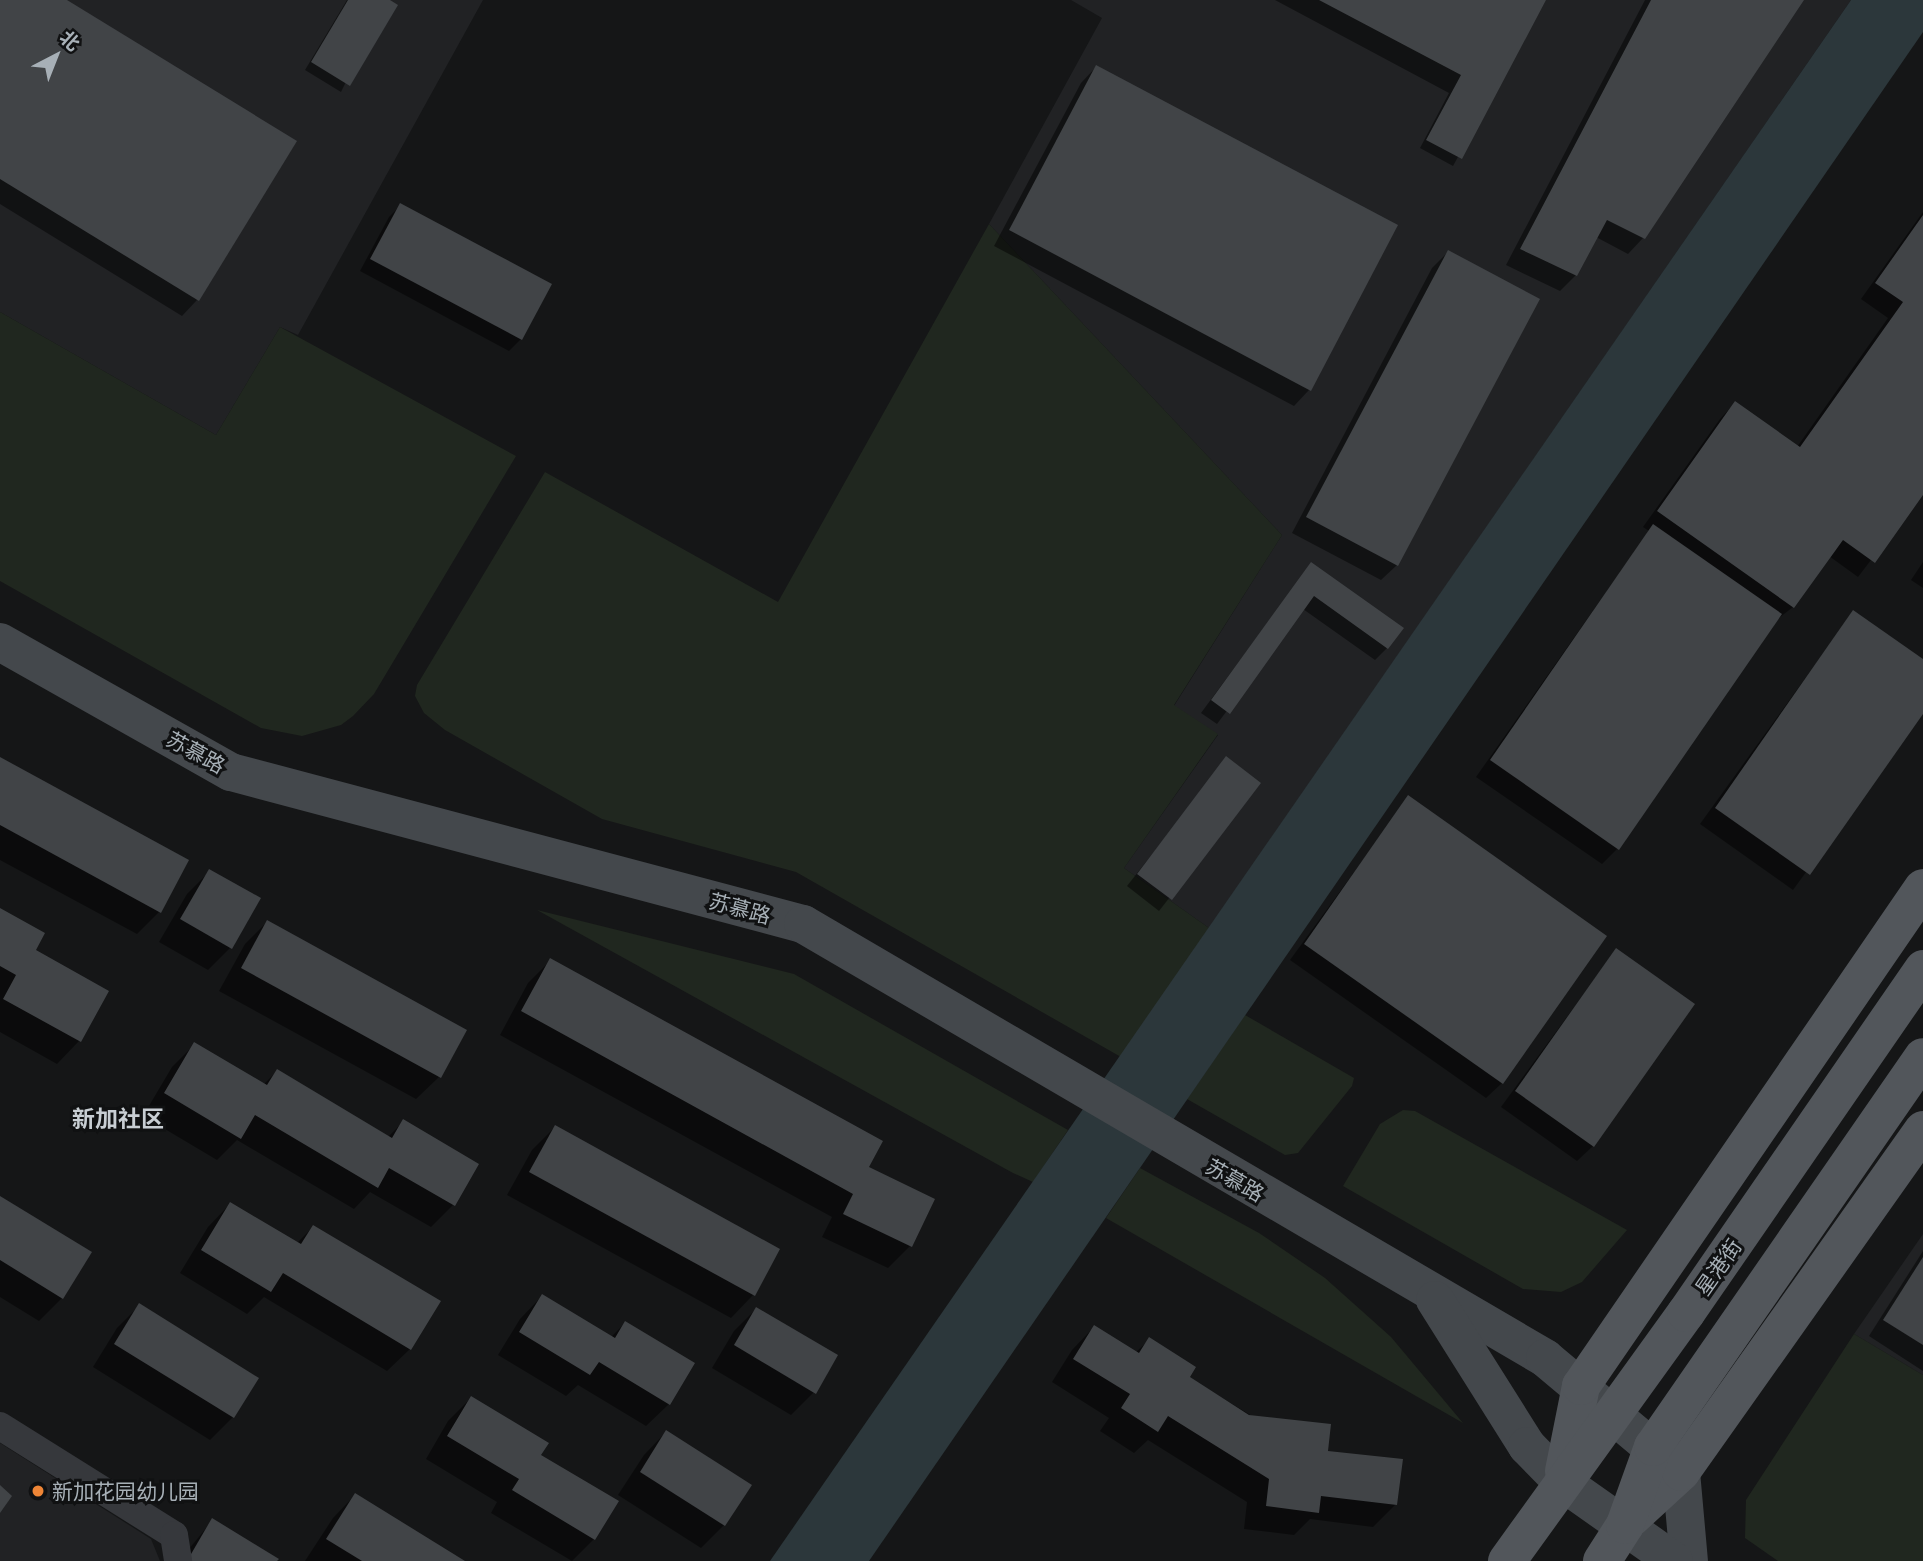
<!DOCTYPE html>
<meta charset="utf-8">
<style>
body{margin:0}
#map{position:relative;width:1923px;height:1561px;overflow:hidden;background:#151617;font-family:Barlow,"Noto Sans SC",sans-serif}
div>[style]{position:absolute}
.built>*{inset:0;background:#212224}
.green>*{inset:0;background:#20271f}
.water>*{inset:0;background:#2c373b}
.shadow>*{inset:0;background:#0007}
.building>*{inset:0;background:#414447}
.minor>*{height:28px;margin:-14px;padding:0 14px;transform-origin:14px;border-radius:14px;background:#36383c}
.secondary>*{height:38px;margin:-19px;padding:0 19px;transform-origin:19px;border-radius:19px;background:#44484c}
.primary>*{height:38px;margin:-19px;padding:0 19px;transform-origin:19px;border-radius:19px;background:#52565b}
.dots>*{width:19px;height:19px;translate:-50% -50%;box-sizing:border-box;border:4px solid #101112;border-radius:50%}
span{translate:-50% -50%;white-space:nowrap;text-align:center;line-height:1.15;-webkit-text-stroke:6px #101112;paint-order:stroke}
.street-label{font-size:21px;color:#a7b0b7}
.poi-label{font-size:21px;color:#a7b0b7}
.left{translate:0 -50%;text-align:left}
.neighbourhood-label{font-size:23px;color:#c8ced3;font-weight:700}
.north{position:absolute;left:21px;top:21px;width:70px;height:70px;-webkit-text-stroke:5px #101112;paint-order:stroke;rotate:42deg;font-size:19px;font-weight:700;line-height:28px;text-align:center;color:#a7b0b7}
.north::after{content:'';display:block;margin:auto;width:24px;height:32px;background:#a7b0b7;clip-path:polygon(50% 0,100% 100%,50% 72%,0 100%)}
</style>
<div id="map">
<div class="built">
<div style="clip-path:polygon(0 0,483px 0,298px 335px,280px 327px,216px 435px,0 312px)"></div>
<div style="clip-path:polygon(1071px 0,1851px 0,1209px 928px,1124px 868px,1218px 735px,1174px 706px,1282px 535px,989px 224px,1102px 18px)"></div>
<div style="clip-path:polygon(1923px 1234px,1923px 1375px,1854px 1334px)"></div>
<div style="clip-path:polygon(0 1443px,151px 1539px,160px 1561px,0 1561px)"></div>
</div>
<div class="green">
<div style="clip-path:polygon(989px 224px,1282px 535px,1174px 705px,1218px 734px,1124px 868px,1209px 928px,1121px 1057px,796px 872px,602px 819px,445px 730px,424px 713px,415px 696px,417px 685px,545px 472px,778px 602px)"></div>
<div style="clip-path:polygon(0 312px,216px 435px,280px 327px,516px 456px,374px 694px,353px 716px,341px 725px,302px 736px,261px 728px,0 581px)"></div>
<div style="clip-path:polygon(537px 910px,794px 974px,1068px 1130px,1033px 1182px,1013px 1173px)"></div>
<div style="clip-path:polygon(1245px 1015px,1354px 1078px,1352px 1086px,1298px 1153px,1285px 1155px,1187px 1099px)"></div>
<div style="clip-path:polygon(1403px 1110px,1415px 1111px,1627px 1230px,1582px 1282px,1561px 1292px,1523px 1289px,1343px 1186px,1380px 1124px)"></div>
<div style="clip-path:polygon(1140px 1168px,1259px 1233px,1325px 1278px,1391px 1337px,1463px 1423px,1106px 1218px)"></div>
<div style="clip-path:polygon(1854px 1334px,1923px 1375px,1923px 1561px,1778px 1561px,1745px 1538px,1746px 1500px)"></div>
</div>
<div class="water">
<div style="clip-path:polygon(1851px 0,1923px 0,1923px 32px,869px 1561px,770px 1561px)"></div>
</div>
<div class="shadow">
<div style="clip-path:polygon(0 0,64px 0,197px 300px,182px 316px,0 204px)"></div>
<div style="clip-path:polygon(347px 0,386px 0,341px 92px,305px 70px)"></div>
<div style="clip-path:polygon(1275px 0,1544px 0,1453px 166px,1420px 148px,1449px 93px)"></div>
<div style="clip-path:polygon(1645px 0,1802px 0,1643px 238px,1628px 254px,1596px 237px,1576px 275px,1560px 291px,1506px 265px)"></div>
<div style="clip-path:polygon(1096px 67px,1396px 226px,1309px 390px,1294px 406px,994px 246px,1081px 83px)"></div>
<div style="clip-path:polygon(401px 205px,521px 339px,509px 351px,360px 271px,389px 217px)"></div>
<div style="clip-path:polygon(1923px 212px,1923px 492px,1858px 577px,1829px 556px,1793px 607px,1775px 621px,1617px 849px,1602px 864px,1476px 777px,1649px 531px,1643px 527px,1720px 419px,1735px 403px,1797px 447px,1888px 318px,1861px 299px)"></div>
<div style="clip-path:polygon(1448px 252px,1397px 565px,1381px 580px,1292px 533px,1432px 268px)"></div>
<div style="clip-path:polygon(1923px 562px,1923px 588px,1911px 580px)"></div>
<div style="clip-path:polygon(1311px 564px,1387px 648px,1375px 660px,1303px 609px,1217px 724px,1201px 713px)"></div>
<div style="clip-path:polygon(1853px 612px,1923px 662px,1923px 711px,1793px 890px,1700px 824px)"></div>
<div style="clip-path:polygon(0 759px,159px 912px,137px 934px,0 860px)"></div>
<div style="clip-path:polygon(1227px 759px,1259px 783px,1159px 911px,1127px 886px)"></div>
<div style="clip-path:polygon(1409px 797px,1502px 1083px,1486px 1098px,1290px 960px)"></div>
<div style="clip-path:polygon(210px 871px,230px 948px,208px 970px,159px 942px,187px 894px)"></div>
<div style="clip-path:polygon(0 910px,33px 950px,107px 992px,79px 1041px,57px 1064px,0 1032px)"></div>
<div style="clip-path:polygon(267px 922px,439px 1077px,416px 1099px,219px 991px,245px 944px)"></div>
<div style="clip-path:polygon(1616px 950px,1593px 1146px,1577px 1161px,1501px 1107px)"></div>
<div style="clip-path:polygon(550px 961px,866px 1168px,910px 1246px,888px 1268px,822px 1237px,832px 1217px,500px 1035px,528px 983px)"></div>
<div style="clip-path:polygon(195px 1044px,263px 1085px,277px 1071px,388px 1137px,404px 1121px,453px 1205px,431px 1227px,370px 1192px,354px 1209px,237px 1140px,217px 1160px,143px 1116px,172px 1067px)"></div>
<div style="clip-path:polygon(555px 1127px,778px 1250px,753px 1295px,731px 1318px,507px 1195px,532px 1150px)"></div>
<div style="clip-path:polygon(0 1198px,62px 1298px,39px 1321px,0 1297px)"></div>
<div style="clip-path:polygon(230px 1204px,296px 1244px,313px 1227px,410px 1349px,387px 1371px,264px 1297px,247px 1314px,180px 1273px,208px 1227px)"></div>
<div style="clip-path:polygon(1923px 1251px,1923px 1371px,1869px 1336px)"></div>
<div style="clip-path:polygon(542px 1296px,611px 1337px,625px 1323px,669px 1404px,646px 1426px,578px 1385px,566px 1396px,498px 1355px,520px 1319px)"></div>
<div style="clip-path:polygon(140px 1305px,233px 1417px,210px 1440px,93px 1367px,117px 1328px)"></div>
<div style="clip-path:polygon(756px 1309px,814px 1392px,791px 1415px,712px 1368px,734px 1331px)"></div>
<div style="clip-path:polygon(1094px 1327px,1135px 1353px,1149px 1340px,1188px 1377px,1396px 1504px,1373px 1527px,1310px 1519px,1294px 1535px,1244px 1529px,1247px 1502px,1148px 1440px,1134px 1453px,1100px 1431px,1109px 1418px,1052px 1382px,1072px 1350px)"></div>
<div style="clip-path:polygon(471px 1398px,539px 1456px,594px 1539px,572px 1561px,491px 1513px,497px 1502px,426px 1459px,448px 1421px)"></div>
<div style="clip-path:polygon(666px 1432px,724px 1525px,701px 1548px,618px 1495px,644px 1455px)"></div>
<div style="clip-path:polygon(355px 1495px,462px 1561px,305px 1561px,333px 1518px)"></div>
<div style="clip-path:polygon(212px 1521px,275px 1561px,179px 1561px)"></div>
</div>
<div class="building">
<div style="clip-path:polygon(0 0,67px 0,297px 141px,199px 301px,0 179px)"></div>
<div style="clip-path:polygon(348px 0,390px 0,398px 5px,350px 86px,311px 62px)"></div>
<div style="clip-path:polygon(1319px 0,1546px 0,1462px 159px,1426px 140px,1461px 75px)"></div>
<div style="clip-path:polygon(1651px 0,1804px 0,1645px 239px,1607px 220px,1577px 276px,1520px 249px)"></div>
<div style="clip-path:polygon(1096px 65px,1398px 225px,1311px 391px,1009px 230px)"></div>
<div style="clip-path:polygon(400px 203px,552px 284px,522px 340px,370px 259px)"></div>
<div style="clip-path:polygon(1923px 215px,1923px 495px,1875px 563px,1843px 540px,1794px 608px,1657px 511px,1735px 401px,1800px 447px,1903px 302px,1875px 283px)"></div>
<div style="clip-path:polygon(1448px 250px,1540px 299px,1398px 566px,1306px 517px)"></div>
<div style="clip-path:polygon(1653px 524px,1782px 614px,1619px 850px,1490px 760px)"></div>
<div style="clip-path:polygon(1311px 562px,1404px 628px,1388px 649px,1314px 596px,1230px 714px,1211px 700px)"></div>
<div style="clip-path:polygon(1853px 610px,1923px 659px,1923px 714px,1810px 875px,1715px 808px)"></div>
<div style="clip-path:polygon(1226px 756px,1261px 783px,1172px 900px,1137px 874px)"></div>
<div style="clip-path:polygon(0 757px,189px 860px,161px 913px,0 825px)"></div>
<div style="clip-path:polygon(1408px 795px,1607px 936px,1503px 1084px,1304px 944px)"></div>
<div style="clip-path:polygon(209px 869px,261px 898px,232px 949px,180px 919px)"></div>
<div style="clip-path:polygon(0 908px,45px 933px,36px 950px,109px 991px,81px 1042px,3px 999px,16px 975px,0 966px)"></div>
<div style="clip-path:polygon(267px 920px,467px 1030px,441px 1078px,241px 968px)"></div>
<div style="clip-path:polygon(1616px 948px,1695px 1004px,1594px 1147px,1515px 1091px)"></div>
<div style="clip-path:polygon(550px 958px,883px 1141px,869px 1167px,935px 1199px,912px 1247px,843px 1214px,853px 1194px,521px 1011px)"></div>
<div style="clip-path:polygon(194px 1042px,267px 1085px,277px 1069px,392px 1138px,403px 1119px,479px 1164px,455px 1206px,389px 1168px,378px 1188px,255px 1115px,241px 1139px,164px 1093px)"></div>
<div style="clip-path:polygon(555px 1125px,780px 1249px,755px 1296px,529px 1172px)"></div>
<div style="clip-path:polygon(0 1196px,92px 1252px,63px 1299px,0 1260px)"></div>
<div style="clip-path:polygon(230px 1202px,301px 1244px,313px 1225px,441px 1301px,411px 1350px,283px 1273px,271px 1292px,201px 1250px)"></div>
<div style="clip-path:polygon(1923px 1257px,1923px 1345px,1883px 1320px)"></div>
<div style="clip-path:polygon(542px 1294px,615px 1338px,625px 1321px,695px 1363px,670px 1405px,599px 1362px,590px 1375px,519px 1332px)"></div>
<div style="clip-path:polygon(139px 1303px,259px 1378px,234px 1418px,114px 1344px)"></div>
<div style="clip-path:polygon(756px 1307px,838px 1355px,816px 1394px,734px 1345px)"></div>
<div style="clip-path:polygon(1094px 1325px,1139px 1353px,1149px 1337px,1196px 1367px,1190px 1377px,1249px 1415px,1331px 1424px,1328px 1451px,1403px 1459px,1397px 1505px,1321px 1496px,1319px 1513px,1266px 1506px,1269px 1479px,1168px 1416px,1158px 1432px,1121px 1408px,1130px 1394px,1073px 1359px)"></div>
<div style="clip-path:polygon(471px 1396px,549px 1443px,541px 1455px,619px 1501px,595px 1540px,512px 1490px,519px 1479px,447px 1436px)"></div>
<div style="clip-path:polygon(666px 1430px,752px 1485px,725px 1526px,640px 1472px)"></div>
<div style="clip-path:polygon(0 1485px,12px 1496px,0 1513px)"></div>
<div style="clip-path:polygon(355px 1493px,465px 1561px,362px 1561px,326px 1539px)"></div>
<div style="clip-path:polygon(212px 1518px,279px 1559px,277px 1561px,187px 1561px)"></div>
</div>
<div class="minor">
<div style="left:0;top:1426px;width:205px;rotate:32.1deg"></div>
<div style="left:174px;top:1535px;width:26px;rotate:81deg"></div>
</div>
<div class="secondary">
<div style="left:0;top:642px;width:265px;rotate:29.4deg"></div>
<div style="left:231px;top:772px;width:592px;rotate:14.88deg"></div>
<div style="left:803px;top:924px;width:860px;rotate:30.32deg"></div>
<div style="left:1545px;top:1358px;width:177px;rotate:40deg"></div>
<div style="left:1681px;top:1472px;width:89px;rotate:84.9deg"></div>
<div style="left:1435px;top:1300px;width:173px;rotate:57.8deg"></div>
<div style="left:1527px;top:1446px;width:50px;rotate:45.8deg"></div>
<div style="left:1562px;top:1482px;width:137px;rotate:35.2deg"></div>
</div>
<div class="primary">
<div style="left:1564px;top:1471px;width:87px;rotate:-78.7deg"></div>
<div style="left:1581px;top:1386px;width:604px;rotate:-55.52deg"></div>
<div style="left:1631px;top:1518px;width:68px;rotate:-42.6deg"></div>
<div style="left:1681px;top:1472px;width:419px;rotate:-54.7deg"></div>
<div style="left:1507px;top:1561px;width:306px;rotate:-54.2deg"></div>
<div style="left:1686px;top:1313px;width:418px;rotate:-55.4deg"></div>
<div style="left:1602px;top:1561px;width:43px;rotate:-57.4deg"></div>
<div style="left:1625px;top:1525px;width:83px;rotate:-70.3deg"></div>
<div style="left:1653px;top:1447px;width:474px;rotate:-55.3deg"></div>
</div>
<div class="dots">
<div style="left:38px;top:1491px;background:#ee8536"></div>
</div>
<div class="street-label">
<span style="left:196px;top:752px;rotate:29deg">苏慕路</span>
<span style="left:740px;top:908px;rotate:15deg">苏慕路</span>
<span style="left:1235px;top:1180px;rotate:30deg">苏慕路</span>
<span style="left:1718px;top:1267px;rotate:-55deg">星港街</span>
</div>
<div class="poi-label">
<span class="left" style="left:52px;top:1491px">新加花园幼儿园</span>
</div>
<div class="neighbourhood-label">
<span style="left:118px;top:1118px">新加社区</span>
</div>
<div class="north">北</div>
</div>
